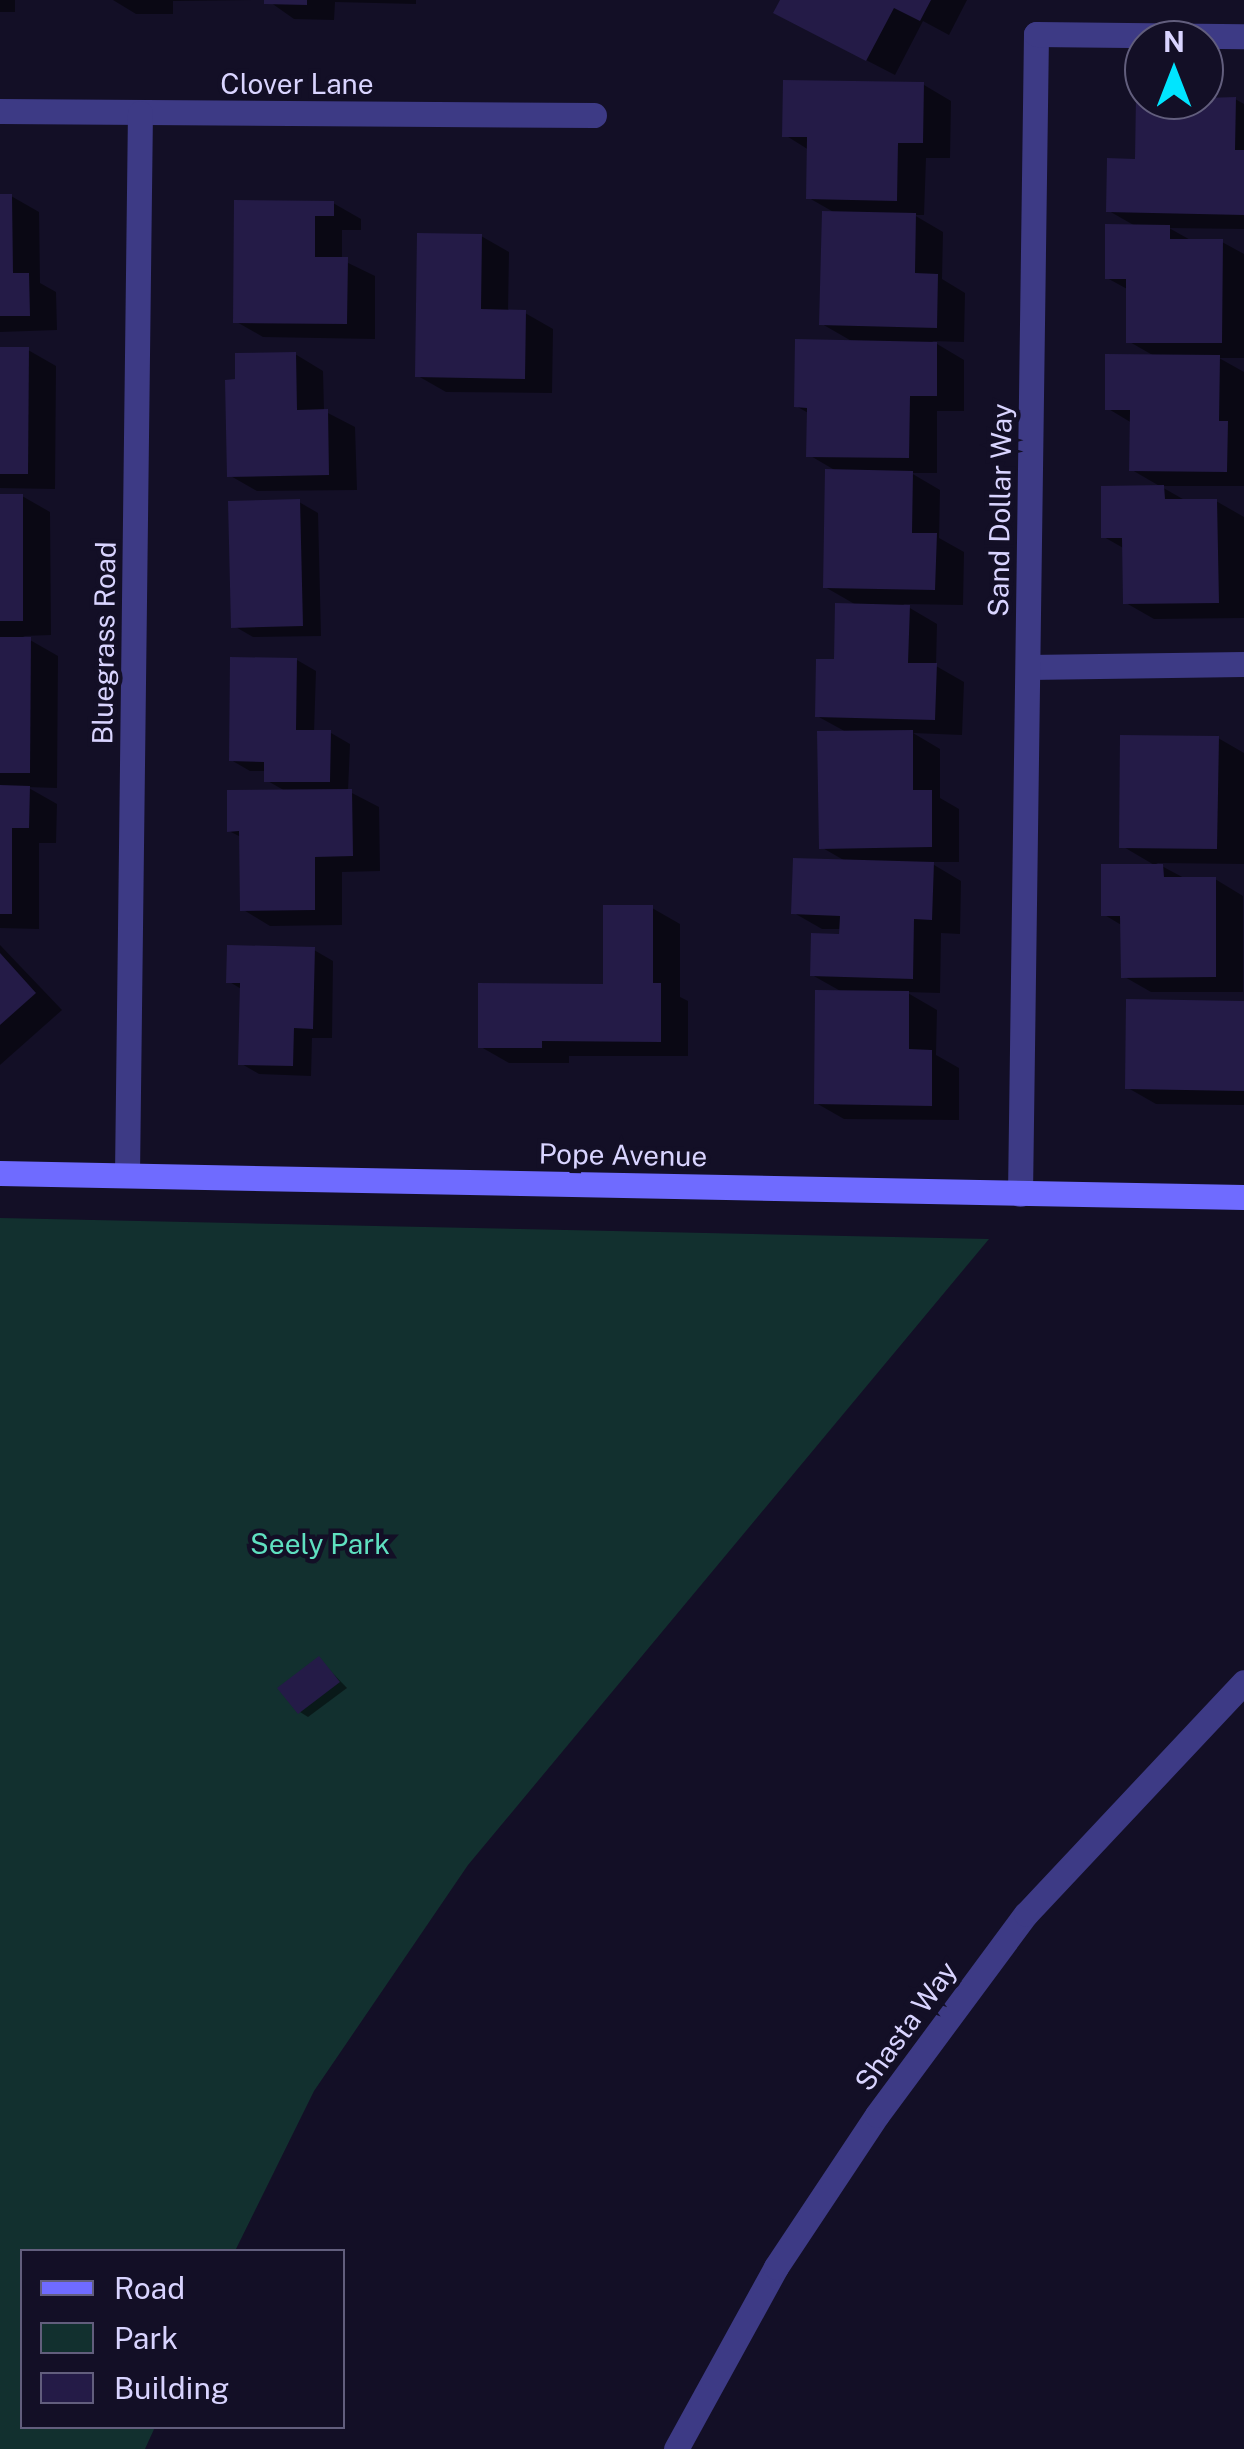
<!DOCTYPE html>
<style>
body{margin:0}
#map{position:relative;width:1244px;height:2449px;overflow:hidden;background:#130f26;font-family:"Public Sans",sans-serif}
div>[style]{position:absolute}
.green>*{inset:0;background:#12302f}
.shadow>*{inset:0;background:#0007}
.building>*{inset:0;background:#241b47}
.street>*{height:25px;margin:-12.5px;padding:0 12.5px;transform-origin:12.5px;border-radius:12.5px;background:#3d3a85}
.secondary>*{height:25px;margin:-12.5px;padding:0 12.5px;transform-origin:12.5px;border-radius:12.5px;background:#6f6bff}
span{translate:-50% -50%;white-space:nowrap;text-align:center;line-height:1.15;-webkit-text-stroke:9px #130f26;paint-order:stroke}
.street-label{font-size:28px;color:#d9d4ff}
.park-label{font-size:28px;color:#5fe0c0}
.legend{position:absolute;left:20px;top:2249px;width:325px;height:180px;box-sizing:border-box;background:#130f26;border:2px solid #625e7d;margin:0;padding:12px 18px;list-style:none;font-size:30px;color:#d9d4ff}
.legend li{display:flex;align-items:center;gap:20px;height:50px}
.legend b{width:50px;border:2px solid #625e7d}
.north{position:absolute;left:1124px;top:20px;width:100px;height:100px;box-sizing:border-box;background:#130f26;border:2px solid #625e7d;border-radius:50%;rotate:0deg;font-size:28px;font-weight:700;line-height:40px;text-align:center;color:#d9d4ff}
.north::after{content:'';display:block;margin:auto;width:35px;height:45px;background:#00e5ff;clip-path:polygon(50% 0,100% 100%,50% 72%,0 100%)}
</style>
<div id="map">
<div class="green">
<div style="clip-path:polygon(0 1218px,989px 1239px,468px 1865px,314px 2091px,235px 2251px,22px 2252px,22px 2426px,155px 2427px,145px 2449px,0 2449px)"></div>
</div>
<div class="shadow">
<div style="clip-path:polygon(0 0,15px 0,15px 12px,0 12px)"></div>
<div style="clip-path:polygon(113px 0,253px 0,173px 1px,173px 14px,136px 14px)"></div>
<div style="clip-path:polygon(267px 0,416px 0,416px 4px,335px 2px,334px 20px,294px 19px)"></div>
<div style="clip-path:polygon(783px 0,967px 0,949px 35px,923px 21px,895px 75px,804px 28px)"></div>
<div style="clip-path:polygon(924px 85px,951px 101px,950px 158px,926px 158px,924px 215px,914px 215px,943px 232px,942px 279px,965px 293px,964px 342px,932px 341px,964px 360px,964px 411px,937px 411px,937px 473px,911px 473px,940px 490px,939px 538px,964px 552px,963px 605px,903px 604px,937px 624px,936px 666px,964px 682px,962px 735px,913px 733px,940px 749px,940px 798px,959px 809px,959px 862px,929px 862px,961px 881px,960px 934px,941px 933px,940px 993px,906px 992px,937px 1010px,936px 1055px,959px 1068px,959px 1120px,844px 1119px,816px 1103px,844px 993px,812px 975px,841px 936px,842px 929px,822px 929px,794px 913px,847px 862px,821px 847px,848px 733px,817px 716px,858px 606px,825px 587px,838px 472px,809px 455px,810px 414px,796px 406px,855px 343px,822px 324px,837px 214px,809px 198px,809px 150px,785px 135px)"></div>
<div style="clip-path:polygon(1144px 98px,1235px 99px,1244px 104px,1244px 229px,1169px 228px,1194px 242px,1222px 242px,1244px 254px,1244px 358px,1219px 358px,1244px 372px,1244px 486px,1160px 486px,1188px 502px,1216px 501px,1244px 517px,1244px 618px,1154px 619px,1126px 603px,1125px 549px,1104px 537px,1163px 488px,1132px 470px,1132px 423px,1107px 408px,1156px 357px,1128px 341px,1129px 290px,1107px 278px,1137px 227px,1109px 211px,1137px 161px)"></div>
<div style="clip-path:polygon(0 196px,11px 196px,39px 212px,40px 283px,56px 292px,57px 330px,0 332px)"></div>
<div style="clip-path:polygon(237px 202px,333px 203px,361px 219px,361px 230px,342px 230px,342px 260px,375px 276px,375px 339px,263px 337px,235px 321px)"></div>
<div style="clip-path:polygon(481px 236px,509px 252px,508px 312px,525px 313px,553px 329px,552px 393px,446px 392px,418px 376px)"></div>
<div style="clip-path:polygon(0 349px,28px 350px,56px 366px,55px 489px,0 488px)"></div>
<div style="clip-path:polygon(295px 354px,323px 371px,324px 411px,355px 427px,357px 490px,257px 491px,229px 475px,237px 381px)"></div>
<div style="clip-path:polygon(0 496px,22px 496px,50px 512px,51px 635px,23px 636px,58px 656px,57px 788px,27px 787px,57px 804px,56px 843px,39px 843px,39px 929px,0 928px)"></div>
<div style="clip-path:polygon(299px 502px,318px 513px,321px 636px,253px 637px,234px 626px)"></div>
<div style="clip-path:polygon(297px 660px,316px 671px,314px 733px,331px 733px,350px 744px,348px 791px,379px 807px,380px 871px,342px 872px,342px 925px,270px 926px,242px 909px,241px 837px,229px 831px,287px 792px,266px 780px,266px 771px,250px 771px,231px 760px)"></div>
<div style="clip-path:polygon(1218px 738px,1244px 753px,1244px 864px,1156px 863px,1186px 879px,1215px 879px,1243px 896px,1243px 992px,1151px 992px,1123px 976px,1123px 926px,1103px 914px,1156px 866px,1122px 846px)"></div>
<div style="clip-path:polygon(652px 908px,680px 924px,680px 997px,688px 1001px,688px 1056px,569px 1056px,569px 1063px,509px 1063px,481px 1047px,605px 987px)"></div>
<div style="clip-path:polygon(0 945px,62px 1010px,0 1065px)"></div>
<div style="clip-path:polygon(314px 950px,333px 961px,332px 1038px,312px 1038px,311px 1076px,259px 1074px,240px 1063px,243px 990px,228px 981px)"></div>
<div style="clip-path:polygon(1244px 1003px,1244px 1105px,1156px 1104px,1128px 1088px)"></div>
<div style="clip-path:polygon(319px 1659px,347px 1688px,308px 1717px,300px 1712px)"></div>
</div>
<div class="building">
<div style="clip-path:polygon(264px 0,307px 0,307px 5px,264px 4px)"></div>
<div style="clip-path:polygon(780px 0,931px 0,920px 21px,894px 8px,866px 61px,773px 13px)"></div>
<div style="clip-path:polygon(783px 80px,924px 82px,923px 143px,898px 143px,897px 201px,806px 199px,807px 137px,782px 137px)"></div>
<div style="clip-path:polygon(1136px 95px,1144px 95px,1144px 100px,1236px 97px,1235px 150px,1244px 150px,1244px 215px,1106px 212px,1107px 158px,1135px 159px)"></div>
<div style="clip-path:polygon(0 194px,12px 194px,13px 273px,29px 273px,30px 316px,0 316px)"></div>
<div style="clip-path:polygon(234px 200px,334px 201px,334px 216px,315px 216px,315px 257px,348px 257px,347px 324px,233px 323px)"></div>
<div style="clip-path:polygon(822px 211px,916px 213px,915px 273px,938px 274px,937px 328px,819px 325px)"></div>
<div style="clip-path:polygon(1105px 224px,1170px 225px,1170px 239px,1223px 239px,1222px 343px,1126px 343px,1126px 279px,1105px 279px)"></div>
<div style="clip-path:polygon(417px 233px,482px 234px,481px 309px,526px 310px,525px 379px,415px 377px)"></div>
<div style="clip-path:polygon(795px 339px,937px 342px,937px 396px,910px 396px,909px 458px,806px 457px,807px 408px,794px 407px)"></div>
<div style="clip-path:polygon(0 347px,29px 347px,28px 474px,0 474px)"></div>
<div style="clip-path:polygon(296px 352px,297px 410px,328px 409px,329px 475px,227px 477px,225px 380px,235px 379px,235px 353px)"></div>
<div style="clip-path:polygon(1105px 354px,1220px 355px,1219px 421px,1228px 421px,1227px 472px,1129px 471px,1130px 410px,1105px 410px)"></div>
<div style="clip-path:polygon(825px 469px,913px 471px,912px 533px,937px 533px,935px 590px,823px 588px)"></div>
<div style="clip-path:polygon(1164px 485px,1165px 499px,1217px 499px,1219px 603px,1123px 604px,1122px 538px,1101px 538px,1101px 486px)"></div>
<div style="clip-path:polygon(0 494px,23px 494px,23px 621px,0 621px)"></div>
<div style="clip-path:polygon(300px 499px,303px 626px,231px 628px,228px 501px)"></div>
<div style="clip-path:polygon(835px 603px,910px 605px,908px 663px,937px 663px,935px 720px,815px 717px,816px 659px,834px 659px)"></div>
<div style="clip-path:polygon(0 637px,31px 637px,30px 773px,0 773px)"></div>
<div style="clip-path:polygon(230px 657px,297px 658px,296px 730px,331px 730px,330px 782px,264px 782px,264px 762px,229px 761px)"></div>
<div style="clip-path:polygon(913px 730px,913px 790px,932px 790px,932px 847px,819px 849px,817px 731px)"></div>
<div style="clip-path:polygon(1120px 735px,1219px 736px,1217px 849px,1119px 848px)"></div>
<div style="clip-path:polygon(0 785px,30px 786px,29px 828px,12px 828px,12px 914px,0 914px)"></div>
<div style="clip-path:polygon(352px 789px,353px 856px,315px 857px,315px 910px,240px 911px,239px 831px,227px 832px,227px 790px)"></div>
<div style="clip-path:polygon(793px 858px,934px 862px,932px 920px,914px 919px,913px 979px,810px 976px,811px 933px,839px 934px,840px 916px,791px 914px)"></div>
<div style="clip-path:polygon(1101px 864px,1163px 864px,1164px 877px,1216px 877px,1216px 977px,1121px 978px,1120px 916px,1101px 916px)"></div>
<div style="clip-path:polygon(603px 905px,653px 905px,653px 983px,661px 983px,661px 1042px,542px 1041px,542px 1048px,478px 1048px,478px 983px,603px 984px)"></div>
<div style="clip-path:polygon(227px 945px,315px 947px,313px 1029px,294px 1028px,293px 1066px,238px 1065px,240px 983px,226px 983px)"></div>
<div style="clip-path:polygon(0 953px,36px 993px,0 1025px)"></div>
<div style="clip-path:polygon(815px 990px,909px 991px,909px 1049px,932px 1050px,932px 1106px,814px 1104px)"></div>
<div style="clip-path:polygon(1126px 999px,1244px 1001px,1244px 1091px,1125px 1089px)"></div>
<div style="clip-path:polygon(319px 1656px,340px 1682px,298px 1714px,277px 1688px)"></div>
</div>
<div class="street">
<div style="left:0;top:111px;width:594px;rotate:0.39deg"></div>
<div style="left:1028px;top:667px;width:216px;rotate:-0.8deg"></div>
<div style="left:127px;top:1174px;width:1061px;rotate:-89.3deg"></div>
<div style="left:1020px;top:1194px;width:1160px;rotate:-89.21deg"></div>
<div style="left:1036px;top:34px;width:208px;rotate:0.6deg"></div>
<div style="left:676px;top:2449px;width:208px;rotate:-61.2deg"></div>
<div style="left:776px;top:2267px;width:182px;rotate:-56.4deg"></div>
<div style="left:877px;top:2115px;width:250px;rotate:-53.5deg"></div>
<div style="left:1026px;top:1914px;width:318px;rotate:-46.8deg"></div>
</div>
<div class="secondary">
<div style="left:0;top:1173px;width:1244px;rotate:1.11deg"></div>
</div>
<div class="street-label">
<span style="left:297px;top:84px">Clover Lane</span>
<span style="left:1000px;top:510px;rotate:-89deg">Sand Dollar Way</span>
<span style="left:104px;top:643px;rotate:-89deg">Bluegrass Road</span>
<span style="left:623px;top:1155px;rotate:1deg">Pope Avenue</span>
<span style="left:906px;top:2026px;rotate:-54deg">Shasta Way</span>
</div>
<div class="park-label">
<span style="left:320px;top:1544px">Seely Park</span>
</div>
<ul class="legend">
<li><b style="height:12px;background:#6f6bff"></b>Road</li>
<li><b style="height:28px;background:#12302f"></b>Park</li>
<li><b style="height:28px;background:#241b47"></b>Building</li>
</ul>
<div class="north">N</div>
</div>
